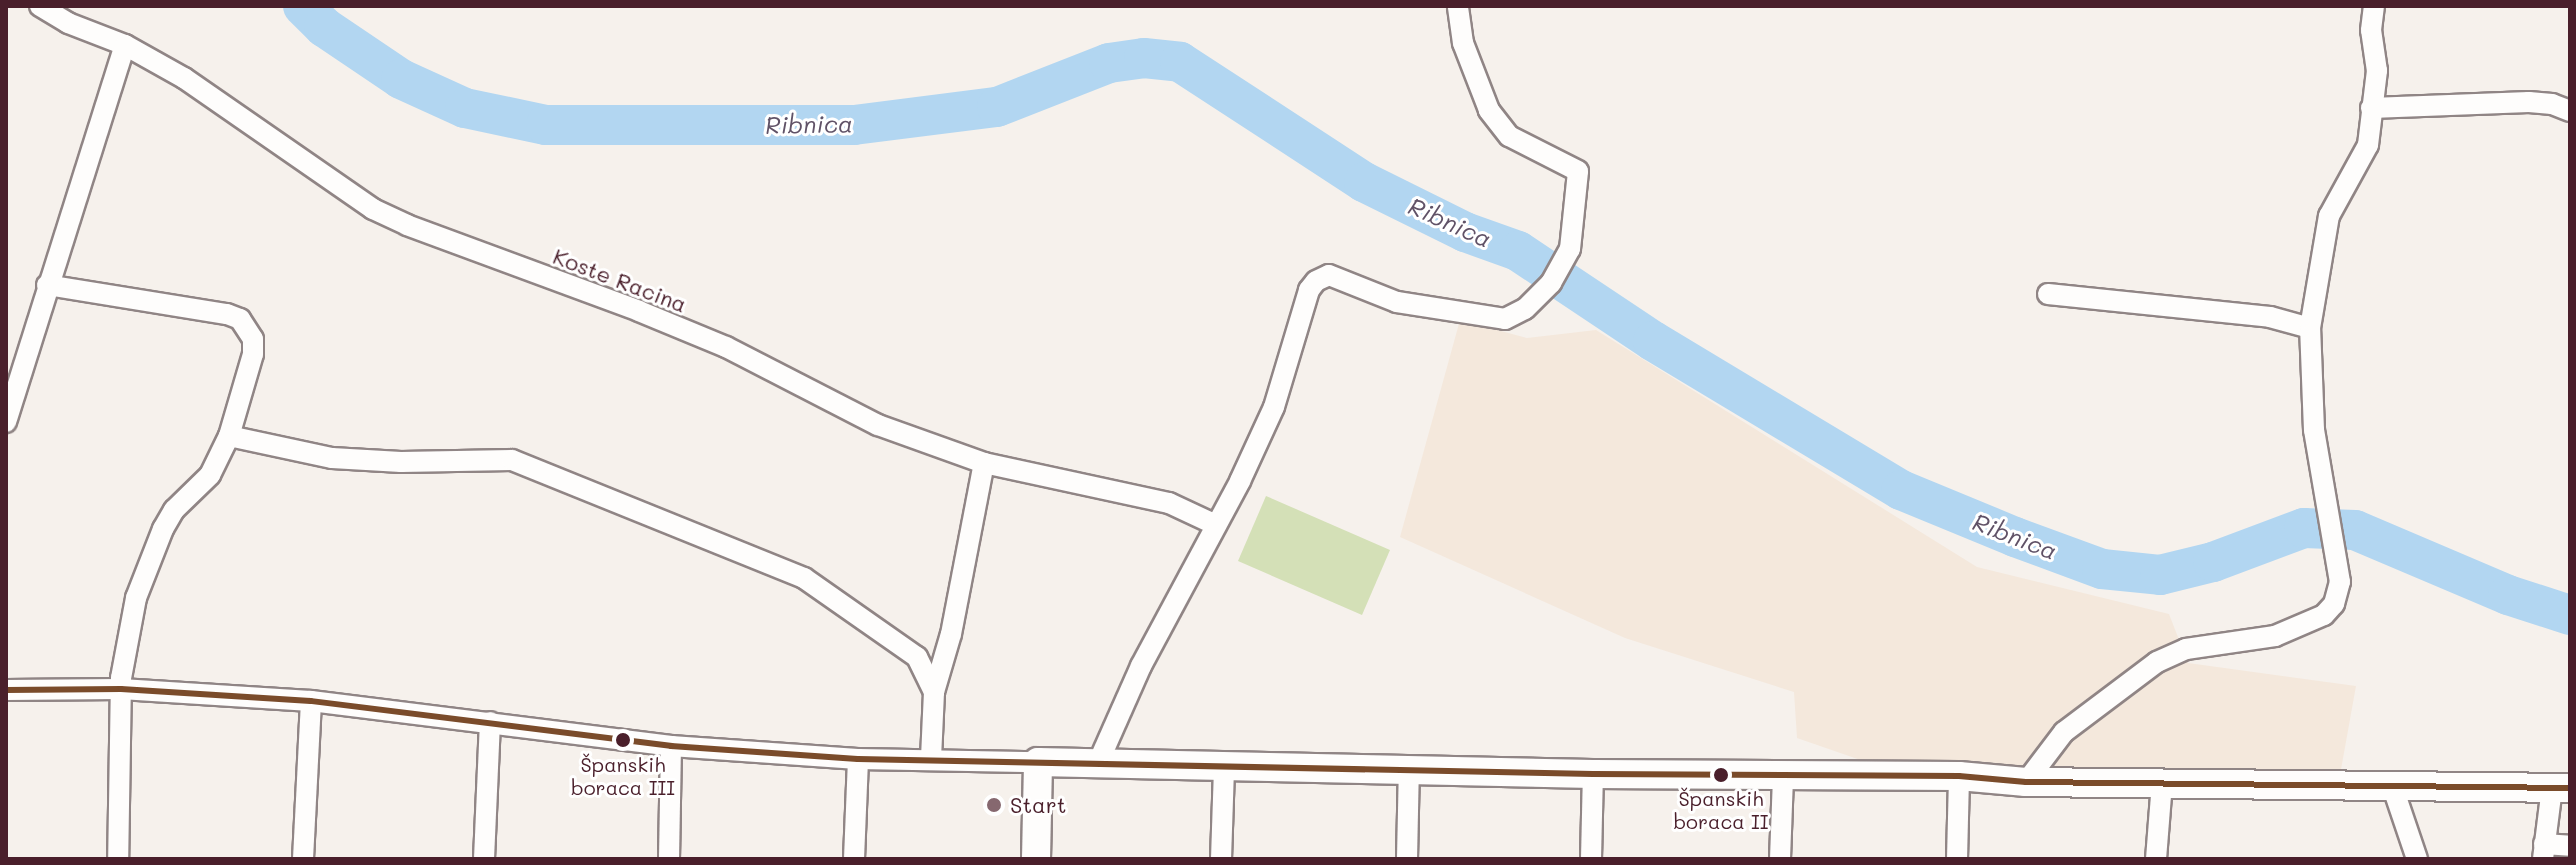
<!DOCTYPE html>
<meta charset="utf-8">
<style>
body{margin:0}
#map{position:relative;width:2576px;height:865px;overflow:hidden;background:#f6f1ec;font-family:Mali,sans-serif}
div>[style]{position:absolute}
.built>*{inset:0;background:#f4e8dc}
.green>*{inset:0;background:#d4e0b7}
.river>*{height:40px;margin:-20px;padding:0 20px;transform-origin:20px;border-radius:20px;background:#b2d6f1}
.roads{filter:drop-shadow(2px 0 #908585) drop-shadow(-2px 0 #908585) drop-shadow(0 2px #908585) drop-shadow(0 -2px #908585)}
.street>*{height:20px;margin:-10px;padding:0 10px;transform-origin:10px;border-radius:10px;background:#fefdfc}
.secondary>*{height:28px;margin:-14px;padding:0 14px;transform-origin:14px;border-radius:14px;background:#fefdfc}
.bus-1>*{height:6px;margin:-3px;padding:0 3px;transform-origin:3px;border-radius:3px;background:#7a4b2a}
.dots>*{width:22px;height:22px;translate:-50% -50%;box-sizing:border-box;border:4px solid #fff;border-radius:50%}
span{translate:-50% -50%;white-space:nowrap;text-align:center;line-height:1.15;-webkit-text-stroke:6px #fff;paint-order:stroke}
.bus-label{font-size:20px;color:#4a1f2b}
.street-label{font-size:22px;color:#4a1f2b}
.poi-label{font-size:22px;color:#4a1f2b}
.left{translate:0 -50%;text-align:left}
.water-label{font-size:24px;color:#605267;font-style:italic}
.frame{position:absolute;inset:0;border:8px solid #4a1f2b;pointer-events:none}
</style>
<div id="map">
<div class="built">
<div style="clip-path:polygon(1460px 320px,1527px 338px,1596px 330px,1977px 567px,2169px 614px,2188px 663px,2356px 686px,2340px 775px,1872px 764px,1797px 738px,1794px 692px,1625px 638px,1400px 537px)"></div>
</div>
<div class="green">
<div style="clip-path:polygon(1266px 496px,1390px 550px,1362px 615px,1238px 561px)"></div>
</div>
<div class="river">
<div style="left:303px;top:6px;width:30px;rotate:45deg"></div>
<div style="left:324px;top:27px;width:93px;rotate:34deg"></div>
<div style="left:401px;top:79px;width:70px;rotate:24.4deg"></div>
<div style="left:465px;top:108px;width:83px;rotate:11.9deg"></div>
<div style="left:546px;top:125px;width:308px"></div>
<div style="left:854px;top:125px;width:144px;rotate:-7.2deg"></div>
<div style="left:997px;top:107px;width:120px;rotate:-21.4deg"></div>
<div style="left:1109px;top:63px;width:35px;rotate:-8deg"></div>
<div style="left:1144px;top:58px;width:36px;rotate:6deg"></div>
<div style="left:1180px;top:62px;width:220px;rotate:33.1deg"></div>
<div style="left:1364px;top:182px;width:113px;rotate:26.3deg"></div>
<div style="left:1465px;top:232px;width:56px;rotate:19.7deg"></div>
<div style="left:1518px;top:251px;width:162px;rotate:33.7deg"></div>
<div style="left:1653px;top:341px;width:289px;rotate:31deg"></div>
<div style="left:1901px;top:490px;width:123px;rotate:22.4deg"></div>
<div style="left:2015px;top:537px;width:93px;rotate:20.2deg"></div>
<div style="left:2102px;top:569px;width:58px;rotate:5.9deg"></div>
<div style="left:2160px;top:575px;width:55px;rotate:-13.8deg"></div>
<div style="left:2213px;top:562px;width:97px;rotate:-20.5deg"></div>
<div style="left:2304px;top:528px;width:51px;rotate:2.2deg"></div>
<div style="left:2355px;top:530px;width:166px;rotate:23deg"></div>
<div style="left:2508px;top:595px;width:65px;rotate:17.9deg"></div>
</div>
<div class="roads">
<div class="street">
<div style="left:40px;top:6px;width:33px;rotate:31deg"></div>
<div style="left:68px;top:23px;width:61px;rotate:21.1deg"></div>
<div style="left:125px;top:45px;width:68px;rotate:29.2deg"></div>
<div style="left:184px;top:78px;width:230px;rotate:34.7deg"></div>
<div style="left:373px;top:209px;width:38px;rotate:25deg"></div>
<div style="left:407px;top:225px;width:247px;rotate:20.3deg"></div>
<div style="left:639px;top:311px;width:94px;rotate:22.5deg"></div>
<div style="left:726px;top:347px;width:171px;rotate:27.2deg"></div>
<div style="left:878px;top:425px;width:113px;rotate:19.7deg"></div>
<div style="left:984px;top:463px;width:189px;rotate:12.2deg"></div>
<div style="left:1169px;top:503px;width:52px;rotate:25.1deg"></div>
<div style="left:2371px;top:108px;width:158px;rotate:-2.2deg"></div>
<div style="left:2529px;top:102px;width:23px;rotate:5deg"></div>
<div style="left:2552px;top:104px;width:19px;rotate:21deg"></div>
<div style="left:47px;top:285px;width:182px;rotate:9.2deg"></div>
<div style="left:227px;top:314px;width:14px;rotate:21deg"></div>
<div style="left:240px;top:319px;width:24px;rotate:57deg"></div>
<div style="left:253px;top:339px;width:15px;rotate:90deg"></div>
<div style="left:253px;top:354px;width:85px;rotate:106.3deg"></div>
<div style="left:229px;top:436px;width:43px;rotate:116deg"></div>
<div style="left:210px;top:475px;width:50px;rotate:135.8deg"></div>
<div style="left:174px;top:510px;width:22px;rotate:120deg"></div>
<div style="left:163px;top:529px;width:74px;rotate:111.4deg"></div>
<div style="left:136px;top:598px;width:81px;rotate:100.6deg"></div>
<div style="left:121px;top:678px;width:181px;rotate:90.9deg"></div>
<div style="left:2048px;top:294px;width:223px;rotate:5.9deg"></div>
<div style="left:2270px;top:317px;width:41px;rotate:15.4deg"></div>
<div style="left:6px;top:422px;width:395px;rotate:-72.5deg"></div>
<div style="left:229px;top:436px;width:105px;rotate:12.1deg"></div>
<div style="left:332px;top:458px;width:69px;rotate:3.3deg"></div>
<div style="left:401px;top:462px;width:111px;rotate:-1deg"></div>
<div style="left:512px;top:460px;width:315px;rotate:22deg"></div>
<div style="left:804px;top:578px;width:138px;rotate:35deg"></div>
<div style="left:917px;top:657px;width:39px;rotate:64deg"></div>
<div style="left:934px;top:692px;width:66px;rotate:92.6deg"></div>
<div style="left:6px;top:690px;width:115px;rotate:-0.5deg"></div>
<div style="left:121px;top:689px;width:190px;rotate:3.6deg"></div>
<div style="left:311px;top:701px;width:363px;rotate:7.1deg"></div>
<div style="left:671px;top:746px;width:187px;rotate:4deg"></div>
<div style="left:858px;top:759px;width:180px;rotate:1deg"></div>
<div style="left:934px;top:692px;width:60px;rotate:-73.7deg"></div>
<div style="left:951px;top:634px;width:174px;rotate:-79.1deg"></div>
<div style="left:1098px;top:763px;width:106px;rotate:-66.1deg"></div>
<div style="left:1141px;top:666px;width:210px;rotate:-61.8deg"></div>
<div style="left:1240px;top:481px;width:81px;rotate:-65.3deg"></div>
<div style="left:1274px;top:407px;width:122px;rotate:-73.3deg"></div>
<div style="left:1309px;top:290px;width:11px;rotate:-52deg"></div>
<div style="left:1316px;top:281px;width:14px;rotate:-25deg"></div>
<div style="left:1329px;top:275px;width:73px;rotate:21.7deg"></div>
<div style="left:1397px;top:302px;width:109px;rotate:8.9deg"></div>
<div style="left:1505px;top:319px;width:22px;rotate:-27deg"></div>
<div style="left:1525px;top:309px;width:37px;rotate:-45deg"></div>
<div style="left:1551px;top:283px;width:39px;rotate:-61deg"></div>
<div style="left:1570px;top:249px;width:78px;rotate:-84.1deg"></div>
<div style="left:1578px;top:171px;width:77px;rotate:-153.1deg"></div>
<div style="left:1509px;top:136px;width:33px;rotate:-128deg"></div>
<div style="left:1489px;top:110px;width:72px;rotate:-111.2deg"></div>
<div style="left:1463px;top:43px;width:37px;rotate:-98deg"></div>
<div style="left:2026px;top:782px;width:63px;rotate:-52.8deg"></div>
<div style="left:2064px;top:732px;width:116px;rotate:-37deg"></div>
<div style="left:2157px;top:662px;width:32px;rotate:-24deg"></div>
<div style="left:2186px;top:649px;width:90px;rotate:-8.3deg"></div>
<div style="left:2275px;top:636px;width:53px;rotate:-23.2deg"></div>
<div style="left:2324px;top:615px;width:15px;rotate:-48deg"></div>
<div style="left:2334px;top:604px;width:23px;rotate:-75deg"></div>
<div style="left:2340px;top:582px;width:154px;rotate:-99.7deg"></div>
<div style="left:2314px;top:430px;width:102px;rotate:-92.2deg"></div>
<div style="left:2310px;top:328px;width:114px;rotate:-80.4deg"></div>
<div style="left:2329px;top:216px;width:81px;rotate:-61.2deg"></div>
<div style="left:2368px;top:145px;width:75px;rotate:-83.1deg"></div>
<div style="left:2377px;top:71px;width:41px;rotate:-98.3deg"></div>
<div style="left:2371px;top:30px;width:24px;rotate:-83deg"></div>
<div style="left:2392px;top:785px;width:78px;rotate:71.3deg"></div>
<div style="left:2544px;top:844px;width:26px;rotate:4deg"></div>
<div style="left:303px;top:859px;width:158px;rotate:-87.1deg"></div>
<div style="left:484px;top:859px;width:137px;rotate:-87.5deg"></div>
<div style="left:669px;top:859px;width:113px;rotate:-89deg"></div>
<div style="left:854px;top:859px;width:100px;rotate:-87.7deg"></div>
<div style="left:1221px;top:859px;width:92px;rotate:-88.1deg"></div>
<div style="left:1407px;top:859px;width:92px;rotate:-88.8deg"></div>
<div style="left:1591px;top:859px;width:85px;rotate:-88.7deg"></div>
<div style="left:1780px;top:859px;width:82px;rotate:-87.9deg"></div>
<div style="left:1957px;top:859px;width:83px;rotate:-88.6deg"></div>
<div style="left:2156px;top:859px;width:76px;rotate:-85.5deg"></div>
<div style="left:2543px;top:859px;width:72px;rotate:-82.8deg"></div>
</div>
<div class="secondary">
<div style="left:1036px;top:859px;width:97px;rotate:-88.8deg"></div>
<div style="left:1038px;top:762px;width:555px;rotate:1.24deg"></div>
<div style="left:1593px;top:774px;width:366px;rotate:0.3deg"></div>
<div style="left:1959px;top:776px;width:67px;rotate:5.1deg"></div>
<div style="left:2026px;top:782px;width:544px;rotate:0.63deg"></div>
</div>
</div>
<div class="bus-1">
<div style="left:6px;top:690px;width:115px;rotate:-0.5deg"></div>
<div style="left:121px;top:689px;width:190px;rotate:3.6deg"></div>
<div style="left:311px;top:701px;width:363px;rotate:7.1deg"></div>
<div style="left:671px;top:746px;width:187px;rotate:4deg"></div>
<div style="left:858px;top:759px;width:735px;rotate:1.17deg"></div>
<div style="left:1593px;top:774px;width:366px;rotate:0.3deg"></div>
<div style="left:1959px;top:776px;width:67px;rotate:5.1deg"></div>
<div style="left:2026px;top:782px;width:544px;rotate:0.63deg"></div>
</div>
<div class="dots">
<div style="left:623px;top:740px;background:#4a1f2b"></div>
<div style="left:1721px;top:775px;background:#4a1f2b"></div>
<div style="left:994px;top:805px;background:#86686f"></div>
</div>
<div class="bus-label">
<span style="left:623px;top:776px">Španskih<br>boraca III</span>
<span style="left:1721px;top:810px">Španskih<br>boraca II</span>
</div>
<div class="street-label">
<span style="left:620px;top:280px;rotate:21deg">Koste Racina</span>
</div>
<div class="poi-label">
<span class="left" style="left:1010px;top:805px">Start</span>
</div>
<div class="water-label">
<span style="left:809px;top:124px;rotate:-1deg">Ribnica</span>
<span style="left:1450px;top:222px;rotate:24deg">Ribnica</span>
<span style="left:2015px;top:536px;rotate:21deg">Ribnica</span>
</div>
<div class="frame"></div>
</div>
